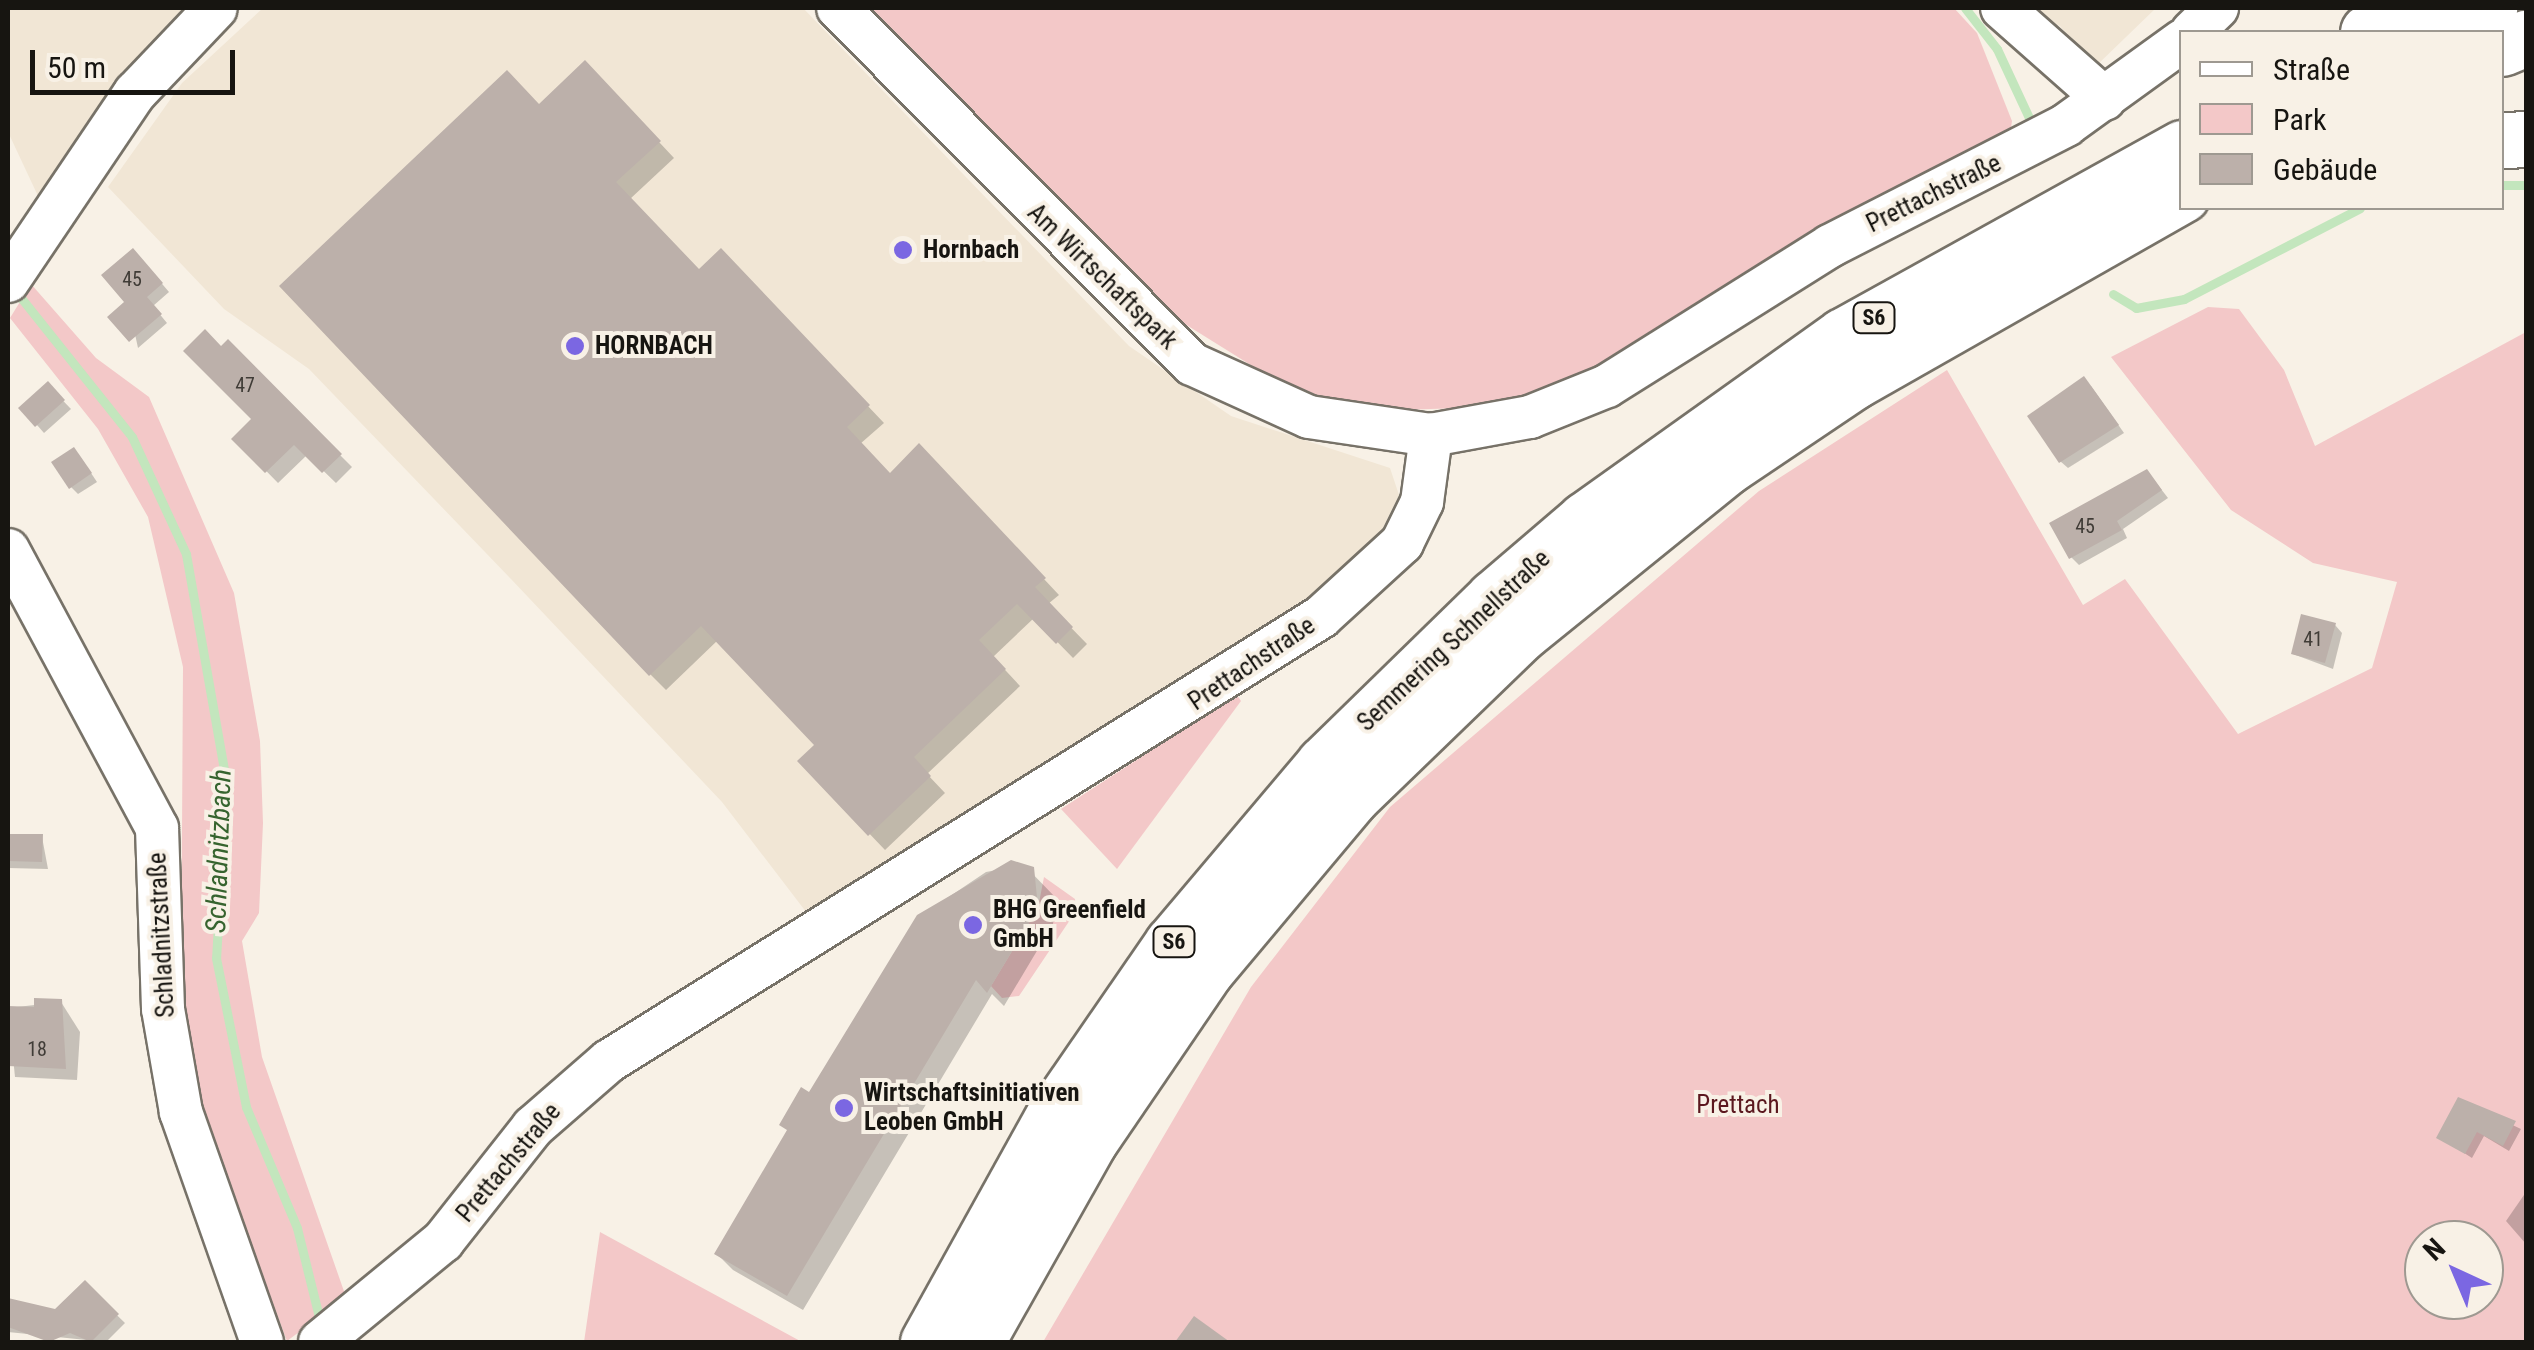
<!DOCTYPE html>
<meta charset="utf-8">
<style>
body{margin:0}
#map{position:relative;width:2534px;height:1350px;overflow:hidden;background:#f8f1e6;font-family:"Roboto Condensed",sans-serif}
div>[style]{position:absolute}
.built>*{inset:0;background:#f1e6d5}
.green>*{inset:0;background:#f3c8c8}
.shadow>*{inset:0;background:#0003}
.stream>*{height:9px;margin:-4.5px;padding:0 4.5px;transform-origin:4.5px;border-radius:4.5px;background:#c3e6bd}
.building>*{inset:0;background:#bcb0aa}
.roads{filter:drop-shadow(2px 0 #777268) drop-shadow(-2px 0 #777268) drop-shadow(0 2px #777268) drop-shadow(0 -2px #777268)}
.minor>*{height:42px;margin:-21px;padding:0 21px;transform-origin:21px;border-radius:21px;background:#fff}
.highway>*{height:55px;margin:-27.5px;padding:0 27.5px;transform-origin:27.5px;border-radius:27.5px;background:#fff}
.dots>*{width:28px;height:28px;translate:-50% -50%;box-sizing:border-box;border:5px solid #f8f1e6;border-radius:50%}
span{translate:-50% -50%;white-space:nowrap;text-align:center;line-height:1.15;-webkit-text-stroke:8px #f8f1e6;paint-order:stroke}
.number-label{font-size:20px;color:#403c37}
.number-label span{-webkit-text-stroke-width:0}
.shield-label span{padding:2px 8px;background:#f8f1e6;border:2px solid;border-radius:8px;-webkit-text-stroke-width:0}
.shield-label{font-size:22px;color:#171511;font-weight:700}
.street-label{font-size:25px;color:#171511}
.poi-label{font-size:25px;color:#171511;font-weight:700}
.left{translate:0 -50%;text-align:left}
.park-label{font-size:25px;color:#5b181f}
.water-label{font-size:28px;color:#36642f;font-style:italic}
.frame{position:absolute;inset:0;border:10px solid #171511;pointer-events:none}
.legend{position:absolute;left:2179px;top:30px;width:325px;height:180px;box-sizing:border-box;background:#f8f1e6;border:2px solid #9e9991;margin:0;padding:12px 18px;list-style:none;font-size:30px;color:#171511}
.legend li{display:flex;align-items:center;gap:20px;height:50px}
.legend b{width:50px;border:2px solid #9e9991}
.north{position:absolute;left:2404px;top:1220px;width:100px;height:100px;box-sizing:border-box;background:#f8f1e6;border:2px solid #9e9991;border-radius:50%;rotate:316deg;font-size:28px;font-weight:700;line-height:40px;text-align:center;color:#171511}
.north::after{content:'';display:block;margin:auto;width:35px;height:45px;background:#7b67e2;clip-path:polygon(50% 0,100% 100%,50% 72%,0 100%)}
.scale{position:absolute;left:30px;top:50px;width:205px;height:45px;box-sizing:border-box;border:5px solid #171511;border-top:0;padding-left:12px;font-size:30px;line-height:35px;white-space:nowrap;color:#171511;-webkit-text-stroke:8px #f8f1e6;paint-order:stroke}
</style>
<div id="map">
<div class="built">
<div style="clip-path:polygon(8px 8px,190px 8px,104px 103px,38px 196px,8px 132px)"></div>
<div style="clip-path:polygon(263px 8px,803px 8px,1129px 346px,1231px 416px,1390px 468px,1399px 495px,1378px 538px,1329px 590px,813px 921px,722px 802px,511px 579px,309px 369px,224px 309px,108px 187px,182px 83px)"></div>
<div style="clip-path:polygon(2014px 8px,2156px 8px,2095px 67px,2060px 26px)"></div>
</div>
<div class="green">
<div style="clip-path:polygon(860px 8px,1954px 8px,1977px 33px,2012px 121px,2010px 134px,1623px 358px,1493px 407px,1368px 411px,1291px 390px,1148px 301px)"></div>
<div style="clip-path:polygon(31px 284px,96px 358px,149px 397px,234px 593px,260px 741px,263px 823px,259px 913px,242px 941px,262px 1057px,346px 1297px,287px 1341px,209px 1134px,181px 998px,183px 667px,148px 517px,98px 429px,10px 318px)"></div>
<div style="clip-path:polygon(evenodd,2208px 307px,2239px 309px,2284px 370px,2315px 446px,2526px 332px,2526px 1342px,1043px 1342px,1251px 987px,1390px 807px,1759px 491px,1947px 370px,2083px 605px,2125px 579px,2238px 734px,2372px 668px,2397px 582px,2313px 563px,2231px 510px,2111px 357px,2208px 307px,2424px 1240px,2484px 1240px,2484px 1300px,2424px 1300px,2424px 1240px)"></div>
<div style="clip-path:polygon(1237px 695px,1241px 701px,1117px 869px,1061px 809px)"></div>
<div style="clip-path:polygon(1044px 877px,1075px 899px,1076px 911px,1019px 996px,1002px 998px,991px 986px,1038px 908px)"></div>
<div style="clip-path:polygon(600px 1232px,697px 1285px,802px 1342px,584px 1342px)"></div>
</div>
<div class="shadow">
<div style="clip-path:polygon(600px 79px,674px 158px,630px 199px,699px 273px,736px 267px,884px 423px,860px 444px,890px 476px,934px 462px,1059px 595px,1048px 604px,1087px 644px,1073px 658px,1034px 618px,993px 657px,1020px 686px,927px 774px,945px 793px,885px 850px,800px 761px,818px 745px,718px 640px,666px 690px,650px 674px,540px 107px)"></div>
<div style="clip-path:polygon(140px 258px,169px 292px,153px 306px,167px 323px,138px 348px,128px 302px)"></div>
<div style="clip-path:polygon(228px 343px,352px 467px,336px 483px,307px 455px,278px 483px,235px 439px,255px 419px,221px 350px)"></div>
<div style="clip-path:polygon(48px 385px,71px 409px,44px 433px,22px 408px)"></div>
<div style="clip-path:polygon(2091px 386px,2124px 433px,2068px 468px,2060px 461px)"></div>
<div style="clip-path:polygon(81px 458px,97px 482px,78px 494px,71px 487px)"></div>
<div style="clip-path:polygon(2154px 480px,2168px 498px,2123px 529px,2127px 538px,2079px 565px,2071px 557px)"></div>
<div style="clip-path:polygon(2335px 625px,2342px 633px,2333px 669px,2293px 654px)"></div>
<div style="clip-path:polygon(8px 836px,42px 837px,48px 869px,8px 868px)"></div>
<div style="clip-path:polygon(1024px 865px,1057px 899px,1053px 924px,1004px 1006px,992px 994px,803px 1310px,733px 1270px,717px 1254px,919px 917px,986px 872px)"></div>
<div style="clip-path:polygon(61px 1002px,80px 1032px,77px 1080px,15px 1077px,8px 1008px)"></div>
<div style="clip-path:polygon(2459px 1100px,2521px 1129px,2509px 1151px,2484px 1136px,2472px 1158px,2439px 1137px)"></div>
<div style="clip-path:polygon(2526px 1192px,2526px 1244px,2506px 1221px)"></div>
<div style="clip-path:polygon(85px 1284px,125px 1323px,106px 1342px,8px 1332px,8px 1300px,56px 1312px)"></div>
</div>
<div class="stream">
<div style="left:1965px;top:8px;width:52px;rotate:52deg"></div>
<div style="left:1997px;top:49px;width:83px;rotate:65deg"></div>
<div style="left:2502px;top:185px;width:24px"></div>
<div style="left:14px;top:289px;width:189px;rotate:51.4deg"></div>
<div style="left:132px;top:437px;width:129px;rotate:65.2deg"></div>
<div style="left:186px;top:554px;width:230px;rotate:80deg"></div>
<div style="left:226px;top:781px;width:177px;rotate:93.2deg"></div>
<div style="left:216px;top:958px;width:152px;rotate:78.6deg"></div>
<div style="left:246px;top:1107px;width:131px;rotate:67.1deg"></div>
<div style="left:297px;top:1228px;width:100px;rotate:76.1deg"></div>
<div style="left:2113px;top:294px;width:27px;rotate:31deg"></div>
<div style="left:2136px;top:308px;width:49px;rotate:-10.6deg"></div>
<div style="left:2184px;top:299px;width:198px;rotate:-27.3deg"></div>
</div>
<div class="building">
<div style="clip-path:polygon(585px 60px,661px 141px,616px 182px,699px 269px,721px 248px,870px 405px,847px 427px,890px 473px,919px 443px,1046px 578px,1035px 587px,1073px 627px,1056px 644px,1017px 604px,979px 640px,1006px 669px,914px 757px,931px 776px,868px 836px,797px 761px,814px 745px,701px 626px,649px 676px,279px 286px,507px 70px,539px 104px)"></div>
<div style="clip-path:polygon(133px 248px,163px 283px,147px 297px,162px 314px,129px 342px,107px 317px,124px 302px,101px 275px)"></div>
<div style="clip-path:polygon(205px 329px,221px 346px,228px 339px,342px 454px,322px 473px,294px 445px,265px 473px,231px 439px,251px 419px,183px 351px)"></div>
<div style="clip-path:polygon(2084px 376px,2119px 425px,2059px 463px,2027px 416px)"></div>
<div style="clip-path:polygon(48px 381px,65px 400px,35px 427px,18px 408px)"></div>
<div style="clip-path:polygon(74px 447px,92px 473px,69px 489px,51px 462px)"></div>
<div style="clip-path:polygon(2147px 469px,2162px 490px,2117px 521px,2122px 530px,2069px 559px,2049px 523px)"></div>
<div style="clip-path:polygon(2301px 614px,2336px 623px,2325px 663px,2291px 654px)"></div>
<div style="clip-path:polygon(8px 834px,43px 834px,42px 862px,8px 861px)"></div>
<div style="clip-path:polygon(1011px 860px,1034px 867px,1038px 908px,987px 993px,976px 980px,787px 1296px,714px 1254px,787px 1130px,779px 1125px,801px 1087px,809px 1092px,917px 915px)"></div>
<div style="clip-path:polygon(34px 998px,62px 999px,66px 1069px,8px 1066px,8px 1006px,34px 1007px)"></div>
<div style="clip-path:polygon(2458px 1097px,2516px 1121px,2503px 1146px,2477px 1132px,2465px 1154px,2436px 1138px)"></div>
<div style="clip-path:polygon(85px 1280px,119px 1314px,91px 1342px,70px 1333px,49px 1342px,8px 1327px,8px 1298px,55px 1309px)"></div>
<div style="clip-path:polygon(1194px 1316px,1230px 1342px,1175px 1342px)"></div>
</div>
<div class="roads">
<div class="minor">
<div style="left:838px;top:8px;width:502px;rotate:45.16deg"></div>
<div style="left:1192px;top:364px;width:128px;rotate:24.4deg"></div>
<div style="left:1309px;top:417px;width:123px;rotate:8.4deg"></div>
<div style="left:1431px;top:435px;width:101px;rotate:-10.3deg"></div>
<div style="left:1530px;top:417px;width:83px;rotate:-21.9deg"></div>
<div style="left:1607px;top:386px;width:263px;rotate:-32.1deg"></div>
<div style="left:1830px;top:246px;width:265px;rotate:-27.1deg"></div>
<div style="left:2066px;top:125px;width:143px;rotate:-35.9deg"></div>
<div style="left:2002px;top:8px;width:137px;rotate:41.5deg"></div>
<div style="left:2192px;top:32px;width:35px;rotate:-44deg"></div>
<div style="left:8px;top:281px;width:227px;rotate:-56deg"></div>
<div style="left:135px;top:93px;width:117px;rotate:-46.4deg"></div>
<div style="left:8px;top:550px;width:315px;rotate:61.8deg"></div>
<div style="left:157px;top:828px;width:181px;rotate:88.1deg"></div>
<div style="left:163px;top:1009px;width:105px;rotate:80.1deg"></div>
<div style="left:181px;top:1112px;width:244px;rotate:70.6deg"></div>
<div style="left:320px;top:1342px;width:159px;rotate:-39.4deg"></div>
<div style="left:443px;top:1241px;width:145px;rotate:-51.7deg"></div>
<div style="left:533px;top:1127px;width:101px;rotate:-41deg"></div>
<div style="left:609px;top:1061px;width:839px;rotate:-31.95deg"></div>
<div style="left:1321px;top:617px;width:110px;rotate:-42.4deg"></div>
<div style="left:1402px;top:543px;width:46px;rotate:-64deg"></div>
<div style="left:1422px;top:502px;width:68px;rotate:-82.3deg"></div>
</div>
<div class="highway">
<div style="left:2368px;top:32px;width:49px;rotate:-29.2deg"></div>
<div style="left:2430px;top:32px;width:64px;rotate:-22.1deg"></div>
<div style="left:2502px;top:48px;width:26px;rotate:-23deg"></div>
<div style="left:2502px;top:140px;width:24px;rotate:-2deg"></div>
<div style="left:928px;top:1342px;width:260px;rotate:-61deg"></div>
<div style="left:1054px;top:1115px;width:208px;rotate:-55.4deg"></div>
<div style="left:1172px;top:944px;width:236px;rotate:-49.8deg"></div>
<div style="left:1324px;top:764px;width:238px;rotate:-44.3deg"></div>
<div style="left:1494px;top:598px;width:120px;rotate:-40.6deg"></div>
<div style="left:1585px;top:520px;width:317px;rotate:-35.5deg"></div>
<div style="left:1843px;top:336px;width:388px;rotate:-29deg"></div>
<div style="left:976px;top:1342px;width:232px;rotate:-60.6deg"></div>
<div style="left:1090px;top:1140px;width:206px;rotate:-55.7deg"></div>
<div style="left:1206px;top:970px;width:227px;rotate:-50deg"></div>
<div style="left:1352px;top:796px;width:235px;rotate:-44deg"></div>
<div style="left:1521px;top:633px;width:264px;rotate:-39deg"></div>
<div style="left:1726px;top:467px;width:154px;rotate:-33.9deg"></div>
<div style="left:1854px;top:381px;width:377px;rotate:-29.6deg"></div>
</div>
</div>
<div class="dots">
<div style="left:903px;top:250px;background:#7b67e2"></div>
<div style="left:575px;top:346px;background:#7b67e2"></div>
<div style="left:973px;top:925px;background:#7b67e2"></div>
<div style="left:844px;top:1108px;background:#7b67e2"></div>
</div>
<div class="number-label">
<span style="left:132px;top:279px">45</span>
<span style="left:245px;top:385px">47</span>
<span style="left:2085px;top:526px">45</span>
<span style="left:2313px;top:639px">41</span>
<span style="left:37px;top:1049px">18</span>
</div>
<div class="shield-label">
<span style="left:1874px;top:318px">S6</span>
<span style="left:1174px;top:942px">S6</span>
</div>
<div class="street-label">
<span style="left:1934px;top:194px;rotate:-26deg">Prettachstraße</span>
<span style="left:1102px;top:277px;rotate:44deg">Am Wirtschaftspark</span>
<span style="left:1454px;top:641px;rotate:-43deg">Semmering Schnellstraße</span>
<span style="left:1252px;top:664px;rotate:-34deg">Prettachstraße</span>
<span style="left:162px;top:935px;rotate:-93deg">Schladnitzstraße</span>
<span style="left:509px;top:1163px;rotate:-50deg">Prettachstraße</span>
</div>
<div class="poi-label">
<span class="left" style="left:923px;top:250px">Hornbach</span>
<span class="left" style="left:595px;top:346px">HORNBACH</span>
<span class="left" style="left:993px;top:925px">BHG Greenfield<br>GmbH</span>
<span class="left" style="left:864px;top:1108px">Wirtschaftsinitiativen<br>Leoben GmbH</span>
</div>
<div class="park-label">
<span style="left:1738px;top:1105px">Prettach</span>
</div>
<div class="water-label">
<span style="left:219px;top:851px;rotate:-88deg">Schladnitzbach</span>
</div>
<div class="frame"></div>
<ul class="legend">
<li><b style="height:12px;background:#fff"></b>Straße</li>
<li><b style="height:28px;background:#f3c8c8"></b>Park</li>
<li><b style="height:28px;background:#bcb0aa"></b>Gebäude</li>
</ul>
<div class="north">N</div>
<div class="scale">50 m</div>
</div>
